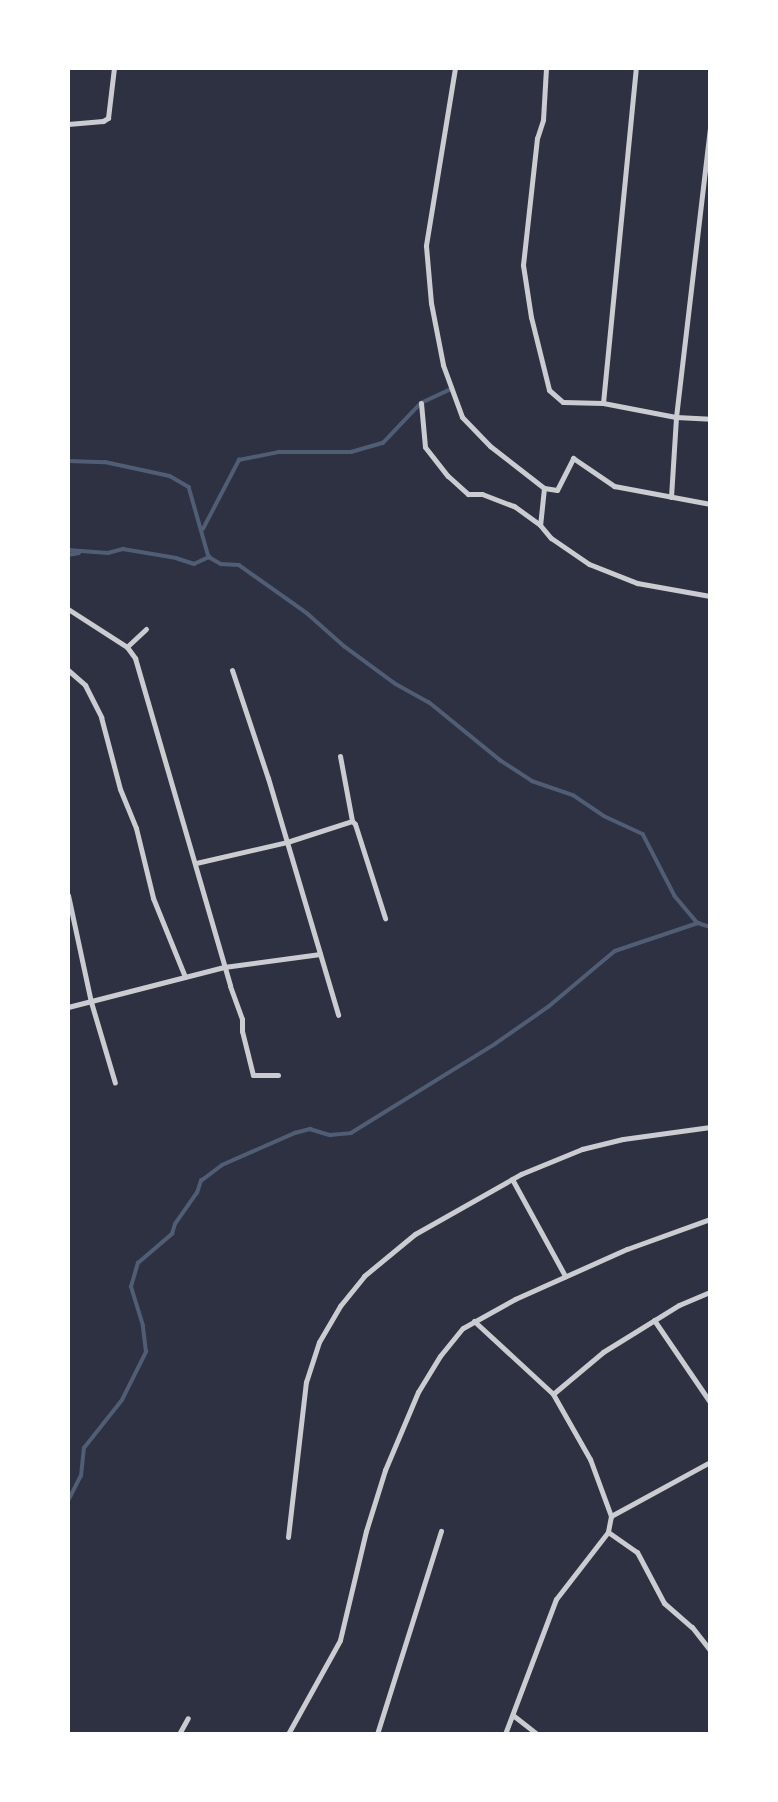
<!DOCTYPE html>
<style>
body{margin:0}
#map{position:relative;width:778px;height:1802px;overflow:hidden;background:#2d3142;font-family:"Times New Roman",serif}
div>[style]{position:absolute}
.stream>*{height:3.5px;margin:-1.75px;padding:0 1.75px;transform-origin:1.75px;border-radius:1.75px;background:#4f5d75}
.minor>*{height:5px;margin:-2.5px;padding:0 2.5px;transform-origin:2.5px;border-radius:2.5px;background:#caccd0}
span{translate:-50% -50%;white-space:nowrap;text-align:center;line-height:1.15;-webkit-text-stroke:5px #fff;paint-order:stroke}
.frame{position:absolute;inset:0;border:70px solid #fff;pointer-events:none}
</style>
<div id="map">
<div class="stream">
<div style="left:68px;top:461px;width:37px;rotate:2deg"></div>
<div style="left:105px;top:462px;width:66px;rotate:12.2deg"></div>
<div style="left:170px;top:476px;width:22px;rotate:30deg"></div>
<div style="left:189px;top:487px;width:73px;rotate:74.1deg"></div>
<div style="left:203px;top:529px;width:78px;rotate:-62.4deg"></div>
<div style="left:239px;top:460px;width:41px;rotate:-11.3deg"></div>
<div style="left:279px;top:452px;width:72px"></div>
<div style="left:351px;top:452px;width:33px;rotate:-16deg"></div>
<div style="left:383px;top:443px;width:55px;rotate:-46.5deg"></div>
<div style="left:421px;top:403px;width:33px;rotate:-25deg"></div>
<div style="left:68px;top:550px;width:40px;rotate:4.3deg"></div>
<div style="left:108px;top:553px;width:16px;rotate:-15deg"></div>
<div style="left:123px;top:549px;width:54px;rotate:9.6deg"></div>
<div style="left:176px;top:558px;width:19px;rotate:18deg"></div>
<div style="left:194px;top:564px;width:17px;rotate:-25deg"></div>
<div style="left:68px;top:555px;width:11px;rotate:-10deg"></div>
<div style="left:209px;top:557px;width:14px;rotate:30deg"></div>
<div style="left:221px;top:564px;width:18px;rotate:3deg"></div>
<div style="left:239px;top:565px;width:83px;rotate:35.2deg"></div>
<div style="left:307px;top:613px;width:50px;rotate:41.7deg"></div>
<div style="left:344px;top:646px;width:64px;rotate:36.2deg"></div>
<div style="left:396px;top:684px;width:38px;rotate:29deg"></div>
<div style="left:429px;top:702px;width:92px;rotate:39.2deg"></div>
<div style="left:500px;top:760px;width:38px;rotate:33deg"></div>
<div style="left:532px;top:781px;width:43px;rotate:18.9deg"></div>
<div style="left:573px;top:795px;width:37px;rotate:34deg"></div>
<div style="left:604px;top:816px;width:43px;rotate:24.8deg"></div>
<div style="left:643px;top:834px;width:70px;rotate:62.7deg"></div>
<div style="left:675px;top:896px;width:35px;rotate:50deg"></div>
<div style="left:698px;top:923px;width:13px;rotate:18deg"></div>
<div style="left:68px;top:1501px;width:28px;rotate:-63deg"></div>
<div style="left:81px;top:1476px;width:28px;rotate:-84deg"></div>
<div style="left:84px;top:1448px;width:61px;rotate:-51.6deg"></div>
<div style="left:122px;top:1400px;width:54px;rotate:-63.4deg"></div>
<div style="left:146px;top:1352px;width:26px;rotate:-97deg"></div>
<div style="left:143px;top:1326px;width:41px;rotate:-107.1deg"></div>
<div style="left:131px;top:1287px;width:25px;rotate:-74deg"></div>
<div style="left:138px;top:1263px;width:45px;rotate:-40.5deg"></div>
<div style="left:172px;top:1234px;width:10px;rotate:-73deg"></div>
<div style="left:175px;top:1224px;width:38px;rotate:-55deg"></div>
<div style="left:197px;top:1193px;width:13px;rotate:-72deg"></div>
<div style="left:201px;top:1181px;width:26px;rotate:-37deg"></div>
<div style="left:222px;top:1165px;width:80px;rotate:-23.7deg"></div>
<div style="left:295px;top:1133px;width:16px;rotate:-15deg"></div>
<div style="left:310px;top:1129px;width:21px;rotate:17deg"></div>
<div style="left:330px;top:1135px;width:21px;rotate:-5deg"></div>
<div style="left:351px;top:1133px;width:169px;rotate:-31.7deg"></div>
<div style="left:495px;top:1044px;width:65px;rotate:-34.9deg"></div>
<div style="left:548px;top:1007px;width:87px;rotate:-39.9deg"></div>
<div style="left:615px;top:951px;width:88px;rotate:-18.6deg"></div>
</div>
<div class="minor">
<div style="left:455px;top:68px;width:180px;rotate:99.3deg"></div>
<div style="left:426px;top:246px;width:57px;rotate:85deg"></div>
<div style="left:431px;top:303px;width:63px;rotate:79deg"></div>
<div style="left:443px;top:365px;width:55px;rotate:69.9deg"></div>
<div style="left:462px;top:417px;width:40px;rotate:46deg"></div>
<div style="left:490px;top:446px;width:68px;rotate:37.9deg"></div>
<div style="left:544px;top:488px;width:13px;rotate:9deg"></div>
<div style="left:557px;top:490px;width:36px;rotate:-63deg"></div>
<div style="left:573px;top:458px;width:50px;rotate:34.3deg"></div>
<div style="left:614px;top:486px;width:98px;rotate:10.6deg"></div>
<div style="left:546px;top:68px;width:52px;rotate:93.3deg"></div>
<div style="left:543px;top:120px;width:19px;rotate:108deg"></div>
<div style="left:537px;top:138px;width:128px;rotate:96.3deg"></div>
<div style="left:523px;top:265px;width:53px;rotate:81.3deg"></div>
<div style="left:531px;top:317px;width:75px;rotate:76.1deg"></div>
<div style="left:549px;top:390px;width:18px;rotate:41deg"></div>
<div style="left:563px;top:402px;width:40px;rotate:1.4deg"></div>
<div style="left:603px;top:403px;width:74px;rotate:10.9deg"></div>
<div style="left:676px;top:417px;width:34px;rotate:3deg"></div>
<div style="left:68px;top:124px;width:35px;rotate:-5deg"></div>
<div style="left:103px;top:121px;width:6px;rotate:-31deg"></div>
<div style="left:108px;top:118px;width:50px;rotate:-83.2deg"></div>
<div style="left:421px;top:403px;width:44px;rotate:84.8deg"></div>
<div style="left:425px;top:447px;width:37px;rotate:52deg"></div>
<div style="left:448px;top:476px;width:27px;rotate:42deg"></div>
<div style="left:468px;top:494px;width:14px"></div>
<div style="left:482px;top:494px;width:34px;rotate:21deg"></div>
<div style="left:514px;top:506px;width:32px;rotate:36deg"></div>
<div style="left:603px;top:403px;width:337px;rotate:-84.4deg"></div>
<div style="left:544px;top:488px;width:37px;rotate:96deg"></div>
<div style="left:540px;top:525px;width:17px;rotate:50deg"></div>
<div style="left:551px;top:538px;width:46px;rotate:34.4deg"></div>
<div style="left:589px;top:564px;width:52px;rotate:21.6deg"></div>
<div style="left:637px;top:583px;width:74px;rotate:10.1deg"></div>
<div style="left:671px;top:497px;width:80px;rotate:-86.4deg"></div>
<div style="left:676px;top:417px;width:290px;rotate:-83.3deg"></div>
<div style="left:68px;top:609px;width:70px;rotate:32.8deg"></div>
<div style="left:146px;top:629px;width:26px;rotate:137deg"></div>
<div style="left:127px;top:647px;width:14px;rotate:54deg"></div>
<div style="left:135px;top:658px;width:341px;rotate:73.8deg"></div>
<div style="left:230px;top:986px;width:35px;rotate:70deg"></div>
<div style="left:242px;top:1019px;width:12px;rotate:90deg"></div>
<div style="left:242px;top:1031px;width:45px;rotate:76deg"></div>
<div style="left:253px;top:1075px;width:25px"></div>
<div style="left:68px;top:670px;width:23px;rotate:41deg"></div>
<div style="left:85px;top:685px;width:36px;rotate:63deg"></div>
<div style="left:101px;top:717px;width:74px;rotate:75.2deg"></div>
<div style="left:120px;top:789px;width:42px;rotate:67.7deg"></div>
<div style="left:136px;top:828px;width:72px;rotate:76.3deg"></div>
<div style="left:153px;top:898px;width:85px;rotate:67.9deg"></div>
<div style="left:232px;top:670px;width:114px;rotate:71.6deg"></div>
<div style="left:268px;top:778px;width:247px;rotate:73.5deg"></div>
<div style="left:340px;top:756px;width:66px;rotate:79.5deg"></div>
<div style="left:196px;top:863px;width:93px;rotate:-13deg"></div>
<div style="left:287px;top:842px;width:68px;rotate:-17.9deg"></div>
<div style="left:352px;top:821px;width:4px;rotate:45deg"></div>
<div style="left:355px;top:824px;width:99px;rotate:72.3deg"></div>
<div style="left:68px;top:895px;width:109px;rotate:77.9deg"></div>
<div style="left:91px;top:1002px;width:84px;rotate:73.5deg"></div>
<div style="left:68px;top:1007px;width:161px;rotate:-14.4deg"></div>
<div style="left:224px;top:967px;width:97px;rotate:-7.7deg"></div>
<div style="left:512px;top:1179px;width:111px;rotate:61.3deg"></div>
<div style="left:654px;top:1320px;width:99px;rotate:55.7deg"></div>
<div style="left:474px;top:1321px;width:108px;rotate:42.7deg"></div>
<div style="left:553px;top:1394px;width:75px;rotate:60.4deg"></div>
<div style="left:590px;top:1459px;width:61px;rotate:69.8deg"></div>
<div style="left:611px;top:1516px;width:16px;rotate:101deg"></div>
<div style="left:608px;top:1532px;width:85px;rotate:127.8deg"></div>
<div style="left:556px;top:1599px;width:144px;rotate:110.7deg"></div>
<div style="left:553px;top:1394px;width:65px;rotate:-40deg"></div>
<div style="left:603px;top:1352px;width:89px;rotate:-31.7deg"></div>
<div style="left:679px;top:1305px;width:34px;rotate:-23deg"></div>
<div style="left:611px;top:1516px;width:113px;rotate:-28.6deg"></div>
<div style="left:608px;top:1532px;width:35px;rotate:35deg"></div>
<div style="left:637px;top:1552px;width:58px;rotate:62.1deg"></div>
<div style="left:664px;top:1603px;width:37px;rotate:41deg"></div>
<div style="left:692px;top:1627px;width:29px;rotate:52deg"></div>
<div style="left:288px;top:1537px;width:156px;rotate:-83.4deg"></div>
<div style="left:306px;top:1382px;width:42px;rotate:-72deg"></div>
<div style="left:319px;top:1342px;width:42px;rotate:-59.7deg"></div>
<div style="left:340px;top:1306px;width:38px;rotate:-51deg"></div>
<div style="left:364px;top:1276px;width:66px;rotate:-39.5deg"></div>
<div style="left:415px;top:1234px;width:122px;rotate:-29.5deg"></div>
<div style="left:521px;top:1174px;width:66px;rotate:-22.3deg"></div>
<div style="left:582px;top:1149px;width:42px;rotate:-13.7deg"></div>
<div style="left:623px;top:1139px;width:88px;rotate:-7.9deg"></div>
<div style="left:514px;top:1716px;width:29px;rotate:38deg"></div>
<div style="left:179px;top:1734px;width:18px;rotate:-61deg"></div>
<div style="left:288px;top:1734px;width:107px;rotate:-61deg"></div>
<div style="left:340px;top:1640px;width:112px;rotate:-76.6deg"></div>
<div style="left:366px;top:1531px;width:64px;rotate:-72.7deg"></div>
<div style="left:385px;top:1470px;width:85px;rotate:-67.1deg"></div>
<div style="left:418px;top:1392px;width:42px;rotate:-58.6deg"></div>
<div style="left:440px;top:1356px;width:36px;rotate:-51deg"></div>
<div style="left:463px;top:1328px;width:60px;rotate:-29.1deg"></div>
<div style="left:515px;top:1299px;width:123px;rotate:-24.1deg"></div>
<div style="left:627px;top:1249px;width:88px;rotate:-19.9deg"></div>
<div style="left:377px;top:1734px;width:213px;rotate:-72.5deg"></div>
</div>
<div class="frame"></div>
</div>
